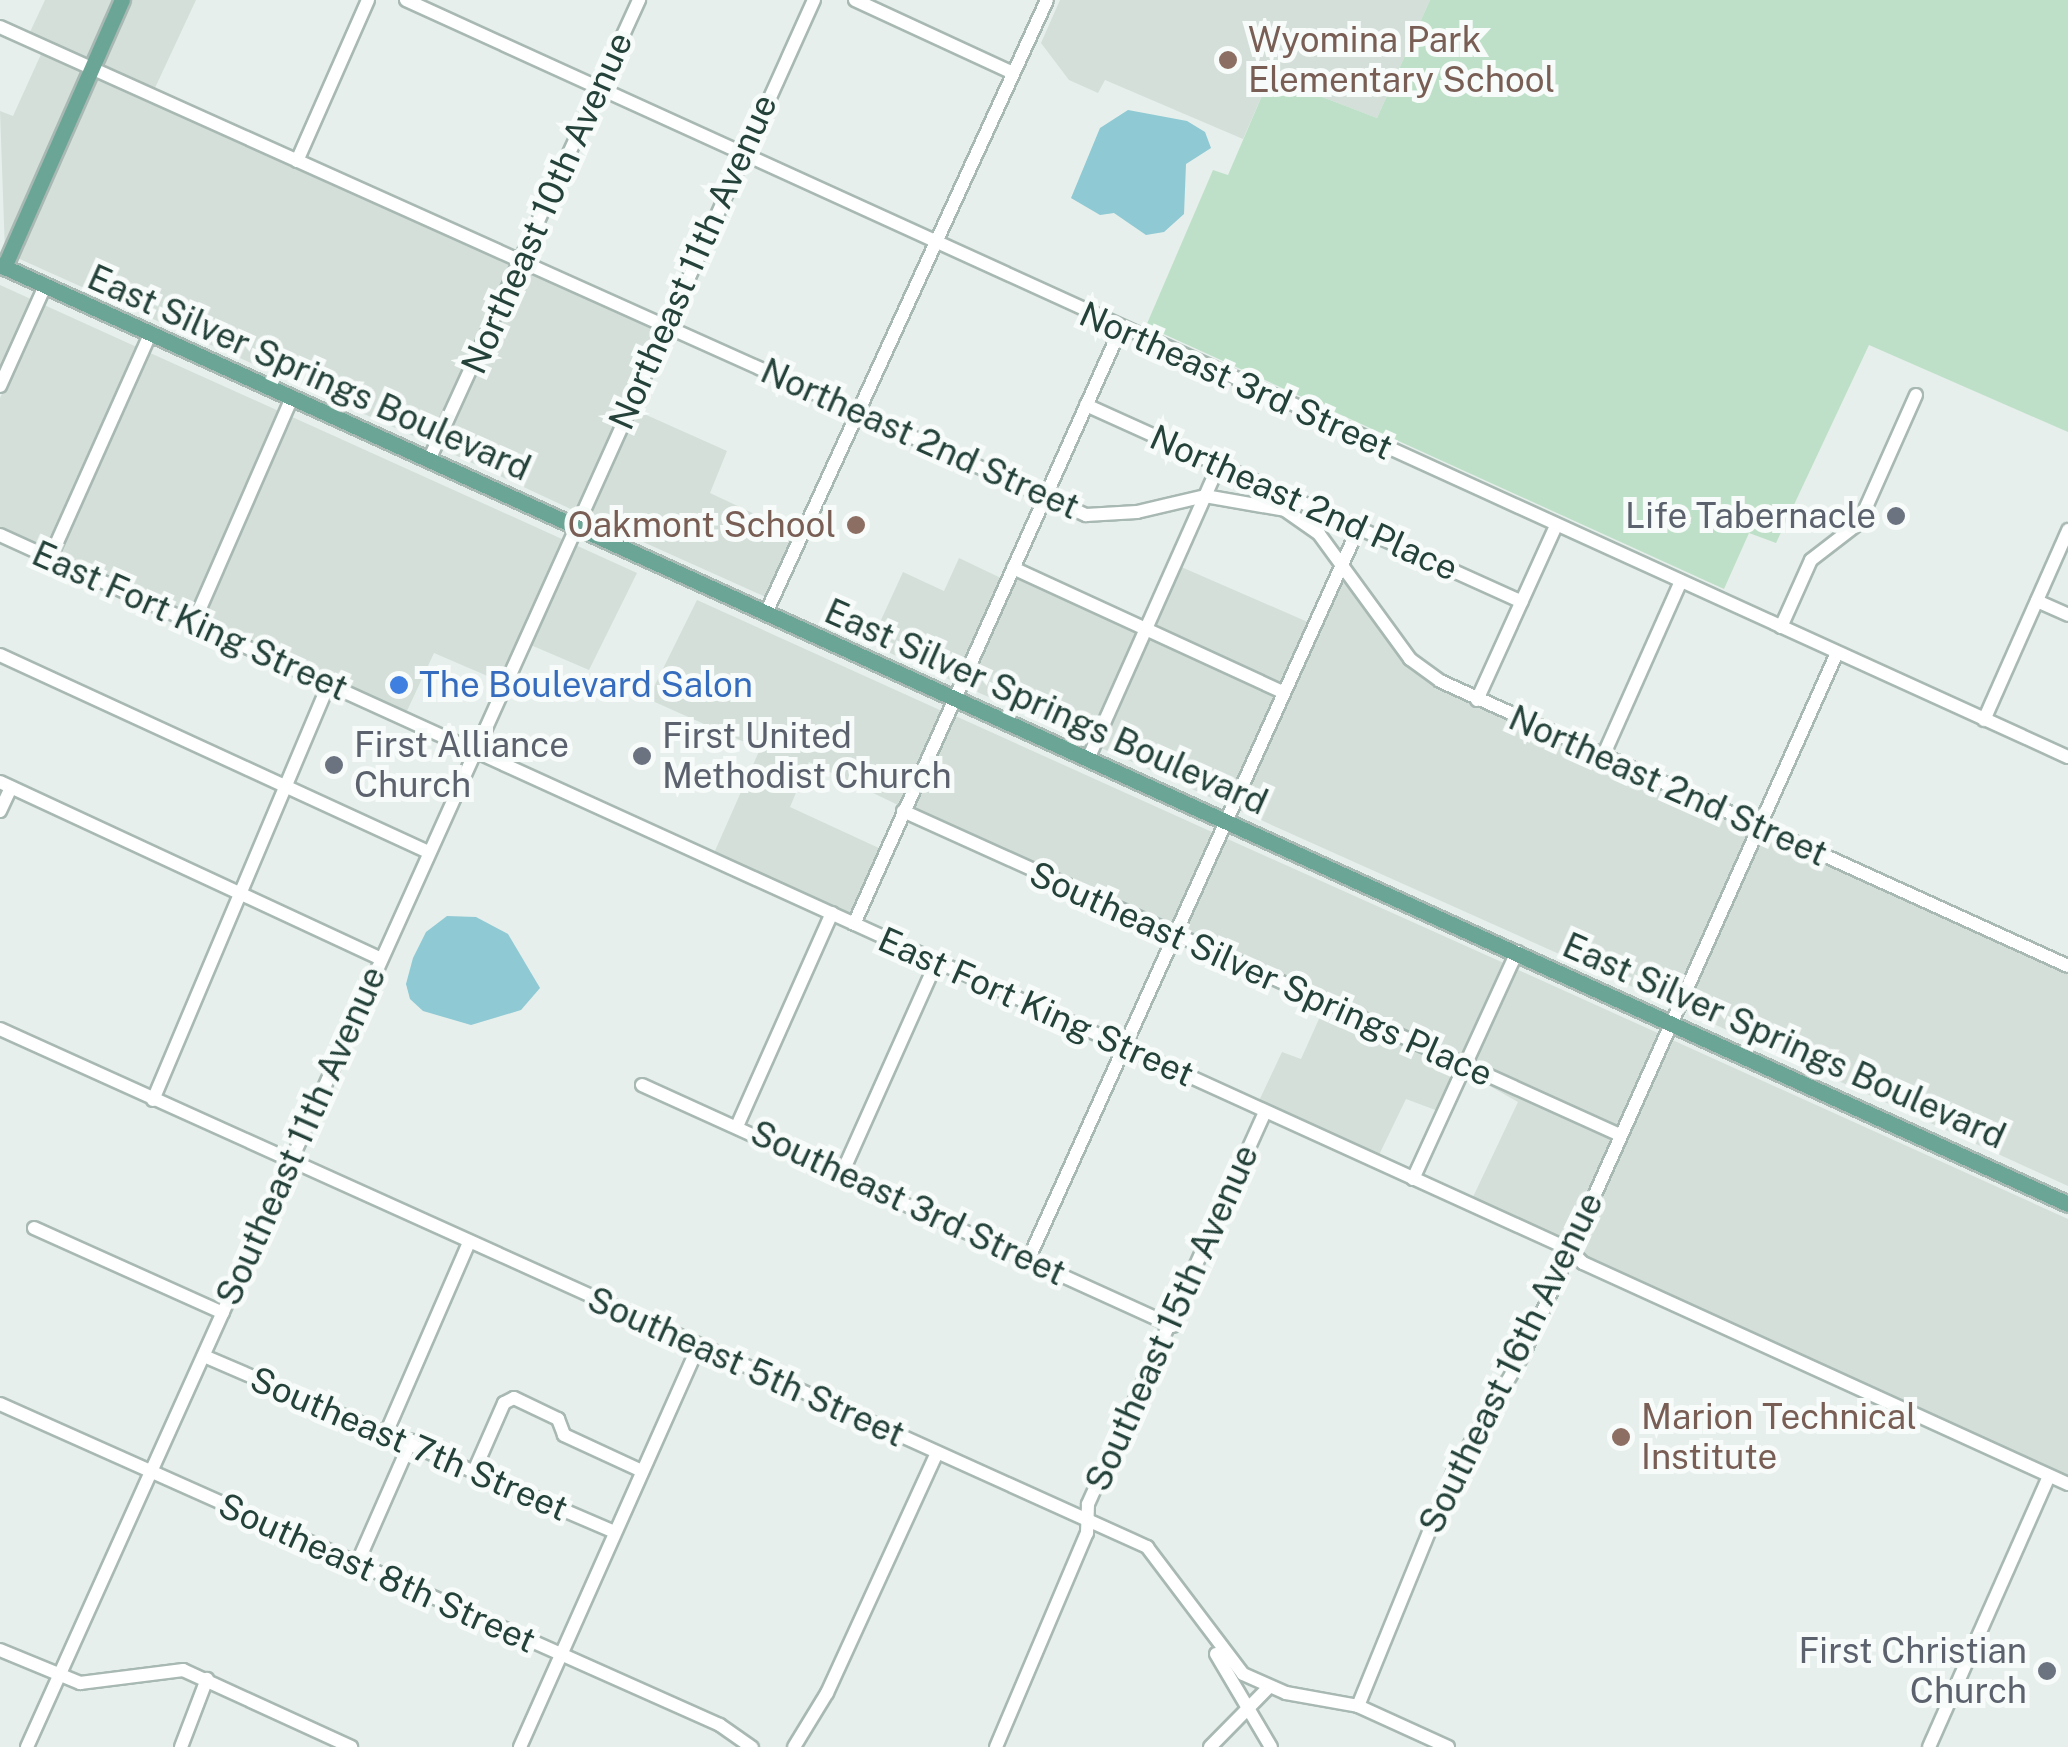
<!DOCTYPE html>
<style>
body{margin:0}
#map{position:relative;width:2068px;height:1747px;overflow:hidden;background:#e6efeb;font-family:"Public Sans",sans-serif}
div>[style]{position:absolute}
.built>*{inset:0;background:#d4dfda}
.green>*{inset:0;background:#bfe0c8}
.water>*{inset:0;background:#8ec9d4}
.roads{filter:drop-shadow(2px 0 #a8b8b2) drop-shadow(-2px 0 #a8b8b2) drop-shadow(0 2px #a8b8b2) drop-shadow(0 -2px #a8b8b2)}
.minor>*{height:12px;margin:-6px;padding:0 6px;transform-origin:6px;border-radius:6px;background:#fff}
.major>*{height:15px;margin:-7.5px;padding:0 7.5px;transform-origin:7.5px;border-radius:7.5px;background:#6aa596}
.dots>*{width:28px;height:28px;translate:-50% -50%;box-sizing:border-box;border:5px solid #f7fbf9;border-radius:50%}
span{translate:-50% -50%;white-space:nowrap;text-align:center;line-height:1.15;-webkit-text-stroke:10px #f7fbf9;paint-order:stroke}
.education-label{font-size:35px;color:#785e54}
.left{translate:0 -50%;text-align:left}
.right{translate:-100% -50%;text-align:right}
.street-label{font-size:35px;color:#24423a}
.worship-label{font-size:35px;color:#5b616d}
.shop-label{font-size:35px;color:#366cbe}
</style>
<div id="map">
<div class="built">
<div style="clip-path:polygon(45px 0,117px 0,90px 62px,29px 34px)"></div>
<div style="clip-path:polygon(127px 0,196px 0,154px 90px,98px 66px)"></div>
<div style="clip-path:polygon(1060px 0,1430px 0,1377px 118px,1270px 77px,1243px 139px,1105px 80px,1098px 93px,1069px 80px,1041px 43px)"></div>
<div style="clip-path:polygon(42px 52px,85px 72px,5px 252px,0 111px,13px 116px)"></div>
<div style="clip-path:polygon(94px 76px,515px 264px,431px 444px,13px 256px)"></div>
<div style="clip-path:polygon(524px 268px,659px 330px,575px 511px,440px 448px)"></div>
<div style="clip-path:polygon(0 285px,33px 300px,0 375px)"></div>
<div style="clip-path:polygon(42px 304px,139px 348px,48px 551px,0 529px,0 398px)"></div>
<div style="clip-path:polygon(148px 352px,281px 412px,192px 615px,57px 555px)"></div>
<div style="clip-path:polygon(633px 409px,727px 451px,710px 493px,797px 534px,768px 598px,583px 515px)"></div>
<div style="clip-path:polygon(290px 416px,562px 539px,499px 681px,434px 653px,406px 713px,200px 619px)"></div>
<div style="clip-path:polygon(571px 543px,637px 573px,589px 670px,526px 643px)"></div>
<div style="clip-path:polygon(959px 558px,1003px 579px,955px 682px,870px 644px,903px 572px,944px 591px)"></div>
<div style="clip-path:polygon(1179px 566px,1310px 623px,1281px 685px,1154px 625px)"></div>
<div style="clip-path:polygon(1344px 574px,1438px 685px,1753px 829px,1673px 1005px,1234px 808px)"></div>
<div style="clip-path:polygon(1015px 575px,1140px 631px,1091px 743px,964px 686px)"></div>
<div style="clip-path:polygon(697px 600px,942px 711px,900px 806px,809px 762px,790px 807px,881px 849px,849px 916px,714px 853px,760px 749px,648px 699px)"></div>
<div style="clip-path:polygon(1149px 635px,1276px 695px,1225px 804px,1099px 747px)"></div>
<div style="clip-path:polygon(951px 714px,1212px 832px,1170px 928px,910px 808px)"></div>
<div style="clip-path:polygon(1761px 833px,2068px 975px,2068px 1186px,1681px 1009px)"></div>
<div style="clip-path:polygon(1221px 836px,1506px 964px,1461px 1059px,1179px 932px)"></div>
<div style="clip-path:polygon(1514px 968px,1660px 1034px,1618px 1128px,1470px 1062px)"></div>
<div style="clip-path:polygon(1306px 1001px,1457px 1068px,1438px 1111px,1406px 1099px,1378px 1157px,1258px 1103px,1282px 1052px,1301px 1059px,1323px 1010px)"></div>
<div style="clip-path:polygon(1668px 1038px,2068px 1219px,2068px 1478px,1586px 1258px,1575px 1247px)"></div>
<div style="clip-path:polygon(1465px 1072px,1613px 1138px,1567px 1242px,1472px 1199px,1518px 1102px)"></div>
</div>
<div class="green">
<div style="clip-path:polygon(1430px 0,2068px 0,2068px 432px,1869px 345px,1776px 543px,1749px 533px,1724px 589px,1146px 326px,1213px 170px,1228px 175px,1270px 77px,1377px 118px)"></div>
</div>
<div class="water">
<div style="clip-path:polygon(1128px 110px,1187px 121px,1205px 132px,1211px 148px,1186px 164px,1184px 214px,1164px 232px,1146px 235px,1114px 213px,1100px 215px,1071px 198px,1100px 128px)"></div>
<div style="clip-path:polygon(447px 916px,476px 917px,508px 934px,540px 988px,521px 1010px,471px 1025px,423px 1011px,410px 999px,406px 984px,413px 958px,426px 932px)"></div>
</div>
<div class="roads">
<div class="minor">
<div style="left:406px;top:0;width:1826px;rotate:24.49deg"></div>
<div style="left:855px;top:0;width:174px;rotate:24.8deg"></div>
<div style="left:0;top:27px;width:1191px;rotate:24.2deg"></div>
<div style="left:1086px;top:515px;width:51px;rotate:-3.4deg"></div>
<div style="left:1137px;top:512px;width:70px;rotate:-13.2deg"></div>
<div style="left:1205px;top:496px;width:81px;rotate:9.9deg"></div>
<div style="left:1285px;top:510px;width:42px;rotate:35.2deg"></div>
<div style="left:1319px;top:534px;width:155px;rotate:53.9deg"></div>
<div style="left:1410px;top:659px;width:37px;rotate:36deg"></div>
<div style="left:1440px;top:681px;width:690px;rotate:24.41deg"></div>
<div style="left:297px;top:161px;width:176px;rotate:-66.2deg"></div>
<div style="left:0;top:386px;width:110px;rotate:-65.8deg"></div>
<div style="left:1086px;top:405px;width:478px;rotate:24.3deg"></div>
<div style="left:429px;top:460px;width:506px;rotate:-65.46deg"></div>
<div style="left:0;top:535px;width:1724px;rotate:24.47deg"></div>
<div style="left:1569px;top:1249px;width:20px;rotate:45deg"></div>
<div style="left:1583px;top:1263px;width:533px;rotate:24.5deg"></div>
<div style="left:50px;top:558px;width:245px;rotate:-65.9deg"></div>
<div style="left:1013px;top:568px;width:297px;rotate:24.7deg"></div>
<div style="left:2037px;top:601px;width:34px;rotate:24deg"></div>
<div style="left:766px;top:613px;width:674px;rotate:-65.37deg"></div>
<div style="left:194px;top:622px;width:244px;rotate:-66.4deg"></div>
<div style="left:1781px;top:627px;width:73px;rotate:-65.9deg"></div>
<div style="left:1811px;top:560px;width:61px;rotate:-37.6deg"></div>
<div style="left:1859px;top:523px;width:140px;rotate:-66deg"></div>
<div style="left:0;top:655px;width:469px;rotate:24.7deg"></div>
<div style="left:1477px;top:700px;width:191px;rotate:-65.6deg"></div>
<div style="left:1984px;top:720px;width:208px;rotate:-66.1deg"></div>
<div style="left:1604px;top:754px;width:189px;rotate:-66deg"></div>
<div style="left:1088px;top:759px;width:325px;rotate:-66deg"></div>
<div style="left:0;top:782px;width:418px;rotate:24.9deg"></div>
<div style="left:0;top:811px;width:26px;rotate:-65deg"></div>
<div style="left:903px;top:811px;width:787px;rotate:24.32deg"></div>
<div style="left:854px;top:924px;width:653px;rotate:-65.87deg"></div>
<div style="left:0;top:1029px;width:1259px;rotate:24.3deg"></div>
<div style="left:1147px;top:1547px;width:159px;rotate:52.9deg"></div>
<div style="left:1243px;top:1674px;width:47px;rotate:23.8deg"></div>
<div style="left:1286px;top:1693px;width:73px;rotate:10.2deg"></div>
<div style="left:1358px;top:1706px;width:99px;rotate:24.5deg"></div>
<div style="left:642px;top:1085px;width:583px;rotate:24.41deg"></div>
<div style="left:153px;top:1100px;width:452px;rotate:-67.1deg"></div>
<div style="left:738px;top:1124px;width:231px;rotate:-66deg"></div>
<div style="left:843px;top:1171px;width:230px;rotate:-65.9deg"></div>
<div style="left:1413px;top:1179px;width:250px;rotate:-65.4deg"></div>
<div style="left:34px;top:1228px;width:207px;rotate:24.2deg"></div>
<div style="left:1029px;top:1258px;width:802px;rotate:-65.7deg"></div>
<div style="left:204px;top:1356px;width:446px;rotate:23.2deg"></div>
<div style="left:0;top:1404px;width:788px;rotate:24.03deg"></div>
<div style="left:720px;top:1725px;width:39px;rotate:35deg"></div>
<div style="left:387px;top:1431px;width:206px;rotate:-66.5deg"></div>
<div style="left:475px;top:1469px;width:72px;rotate:-66.3deg"></div>
<div style="left:504px;top:1403px;width:11px;rotate:-27deg"></div>
<div style="left:514px;top:1398px;width:49px;rotate:25.5deg"></div>
<div style="left:558px;top:1419px;width:17px;rotate:69deg"></div>
<div style="left:564px;top:1435px;width:86px;rotate:24.8deg"></div>
<div style="left:356px;top:1566px;width:137px;rotate:-66.3deg"></div>
<div style="left:0;top:1650px;width:87px;rotate:22.4deg"></div>
<div style="left:80px;top:1683px;width:104px;rotate:-7.2deg"></div>
<div style="left:183px;top:1670px;width:185px;rotate:24.6deg"></div>
<div style="left:1216px;top:1654px;width:108px;rotate:59.4deg"></div>
<div style="left:1358px;top:1706px;width:254px;rotate:-67.8deg"></div>
<div style="left:1454px;top:1471px;width:137px;rotate:-59.3deg"></div>
<div style="left:1524px;top:1353px;width:767px;rotate:-65.91deg"></div>
<div style="left:27px;top:1747px;width:1916px;rotate:-65.75deg"></div>
<div style="left:181px;top:1747px;width:73px;rotate:-69.1deg"></div>
<div style="left:520px;top:1747px;width:440px;rotate:-66deg"></div>
<div style="left:794px;top:1747px;width:63px;rotate:-58.6deg"></div>
<div style="left:827px;top:1693px;width:264px;rotate:-65.4deg"></div>
<div style="left:996px;top:1747px;width:233px;rotate:-67deg"></div>
<div style="left:1087px;top:1533px;width:29px;rotate:-88deg"></div>
<div style="left:1088px;top:1504px;width:430px;rotate:-65.7deg"></div>
<div style="left:1210px;top:1747px;width:84px;rotate:-45.5deg"></div>
<div style="left:1929px;top:1747px;width:296px;rotate:-66.1deg"></div>
</div>
<div class="major">
<div style="left:0;top:265px;width:2271px;rotate:24.42deg"></div>
<div style="left:4px;top:267px;width:292px;rotate:-66.2deg"></div>
</div>
</div>
<div class="dots">
<div style="left:1228px;top:60px;background:#8d6e63"></div>
<div style="left:1896px;top:516px;background:#6b7280"></div>
<div style="left:856px;top:525px;background:#8d6e63"></div>
<div style="left:399px;top:685px;background:#3f7fe0"></div>
<div style="left:642px;top:756px;background:#6b7280"></div>
<div style="left:334px;top:765px;background:#6b7280"></div>
<div style="left:1621px;top:1437px;background:#8d6e63"></div>
<div style="left:2047px;top:1671px;background:#6b7280"></div>
</div>
<div class="education-label">
<span class="left" style="left:1248px;top:60px">Wyomina Park<br>Elementary School</span>
<span class="right" style="left:836px;top:525px">Oakmont School</span>
<span class="left" style="left:1641px;top:1437px">Marion Technical<br>Institute</span>
</div>
<div class="street-label">
<span style="left:547px;top:203px;rotate:-66deg">Northeast 10th Avenue</span>
<span style="left:693px;top:262px;rotate:-66deg">Northeast 11th Avenue</span>
<span style="left:309px;top:373px;rotate:24deg">East Silver Springs Boulevard</span>
<span style="left:1236px;top:381px;rotate:24deg">Northeast 3rd Street</span>
<span style="left:920px;top:439px;rotate:24deg">Northeast 2nd Street</span>
<span style="left:1304px;top:503px;rotate:24deg">Northeast 2nd Place</span>
<span style="left:190px;top:621px;rotate:24deg">East Fort King Street</span>
<span style="left:1046px;top:707px;rotate:24deg">East Silver Springs Boulevard</span>
<span style="left:1668px;top:786px;rotate:24deg">Northeast 2nd Street</span>
<span style="left:1261px;top:974px;rotate:24deg">Southeast Silver Springs Place</span>
<span style="left:1036px;top:1007px;rotate:24deg">East Fort King Street</span>
<span style="left:1784px;top:1041px;rotate:24deg">East Silver Springs Boulevard</span>
<span style="left:301px;top:1136px;rotate:-66deg">Southeast 11th Avenue</span>
<span style="left:908px;top:1203px;rotate:25deg">Southeast 3rd Street</span>
<span style="left:1172px;top:1318px;rotate:-66deg">Southeast 15th Avenue</span>
<span style="left:1511px;top:1363px;rotate:-64deg">Southeast 16th Avenue</span>
<span style="left:746px;top:1367px;rotate:24deg">Southeast 5th Street</span>
<span style="left:409px;top:1444px;rotate:23deg">Southeast 7th Street</span>
<span style="left:377px;top:1573px;rotate:24deg">Southeast 8th Street</span>
</div>
<div class="worship-label">
<span class="right" style="left:1876px;top:516px">Life Tabernacle</span>
<span class="left" style="left:662px;top:756px">First United<br>Methodist Church</span>
<span class="left" style="left:354px;top:765px">First Alliance<br>Church</span>
<span class="right" style="left:2027px;top:1671px">First Christian<br>Church</span>
</div>
<div class="shop-label">
<span class="left" style="left:419px;top:685px">The Boulevard Salon</span>
</div>
</div>
